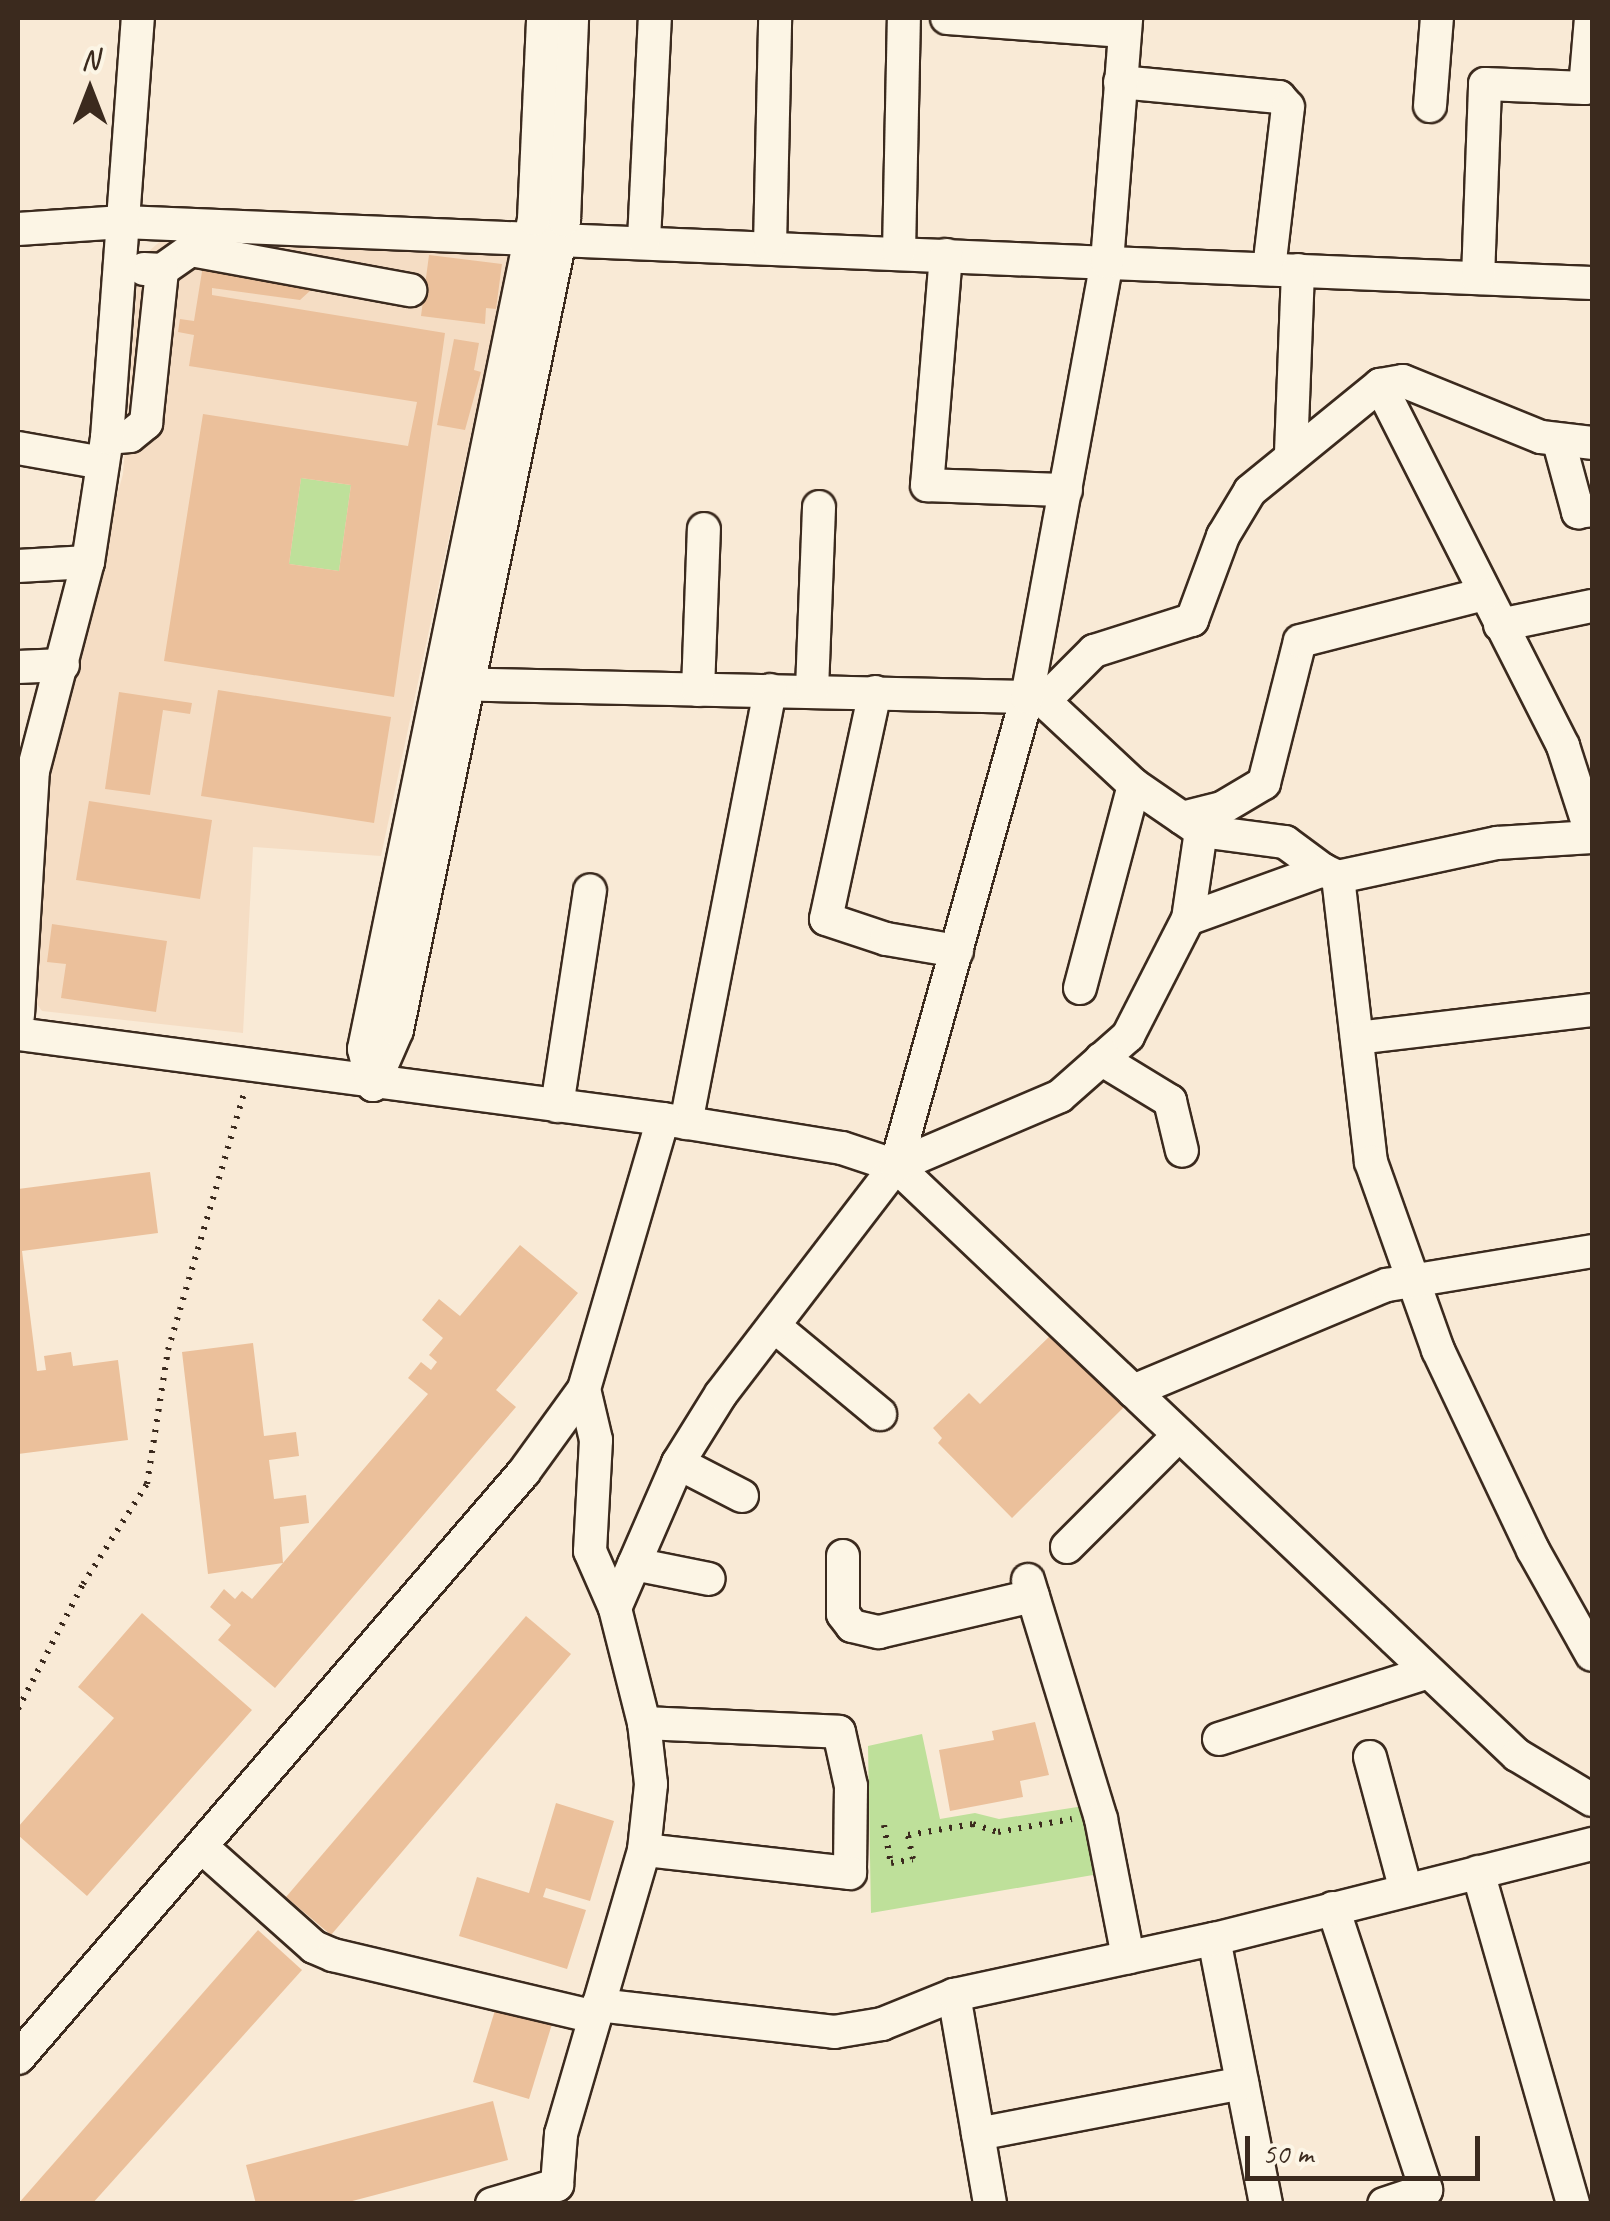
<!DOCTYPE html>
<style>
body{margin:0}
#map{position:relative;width:1610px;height:2221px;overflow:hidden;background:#f9ead6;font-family:Caveat,sans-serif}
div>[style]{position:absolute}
.built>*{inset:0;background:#f5ddc4}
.green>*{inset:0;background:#bee09a}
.building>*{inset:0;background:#ebc09b}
.path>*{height:6px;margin-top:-3px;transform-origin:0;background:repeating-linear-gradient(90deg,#3b2a1e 0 2.5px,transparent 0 10.5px)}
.roads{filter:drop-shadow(2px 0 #3b2a1e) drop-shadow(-2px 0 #3b2a1e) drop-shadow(0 2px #3b2a1e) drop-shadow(0 -2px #3b2a1e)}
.minor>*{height:32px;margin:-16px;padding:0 16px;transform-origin:16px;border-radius:16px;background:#fcf5e5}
span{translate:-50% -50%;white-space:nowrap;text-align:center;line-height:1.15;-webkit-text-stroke:10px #fcf5e5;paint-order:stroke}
.frame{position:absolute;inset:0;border:20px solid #3b2a1e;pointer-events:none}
.north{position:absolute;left:40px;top:40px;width:100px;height:100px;-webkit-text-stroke:8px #fcf5e5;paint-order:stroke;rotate:0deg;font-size:28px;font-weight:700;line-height:40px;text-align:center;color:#3b2a1e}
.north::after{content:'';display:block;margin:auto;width:35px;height:45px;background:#3b2a1e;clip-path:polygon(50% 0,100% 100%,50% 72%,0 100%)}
.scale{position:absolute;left:1245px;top:2136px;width:235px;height:45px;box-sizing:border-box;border:5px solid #3b2a1e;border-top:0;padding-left:12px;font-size:30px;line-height:35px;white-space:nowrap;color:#3b2a1e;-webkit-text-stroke:8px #fcf5e5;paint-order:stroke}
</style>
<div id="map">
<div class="built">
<div style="clip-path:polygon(165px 237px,510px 250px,381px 856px,253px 847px,243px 1033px,42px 1011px,34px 1000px,43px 766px,123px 474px,139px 260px)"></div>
</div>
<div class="green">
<div style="clip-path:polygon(301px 478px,351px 485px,339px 571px,289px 564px)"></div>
<div style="clip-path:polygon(922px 1734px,940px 1819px,975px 1813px,999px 1819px,1084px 1806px,1093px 1875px,871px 1913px,868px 1746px)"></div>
</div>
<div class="building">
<div style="clip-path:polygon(429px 255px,502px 264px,496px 309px,486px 308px,485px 324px,421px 316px)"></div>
<div style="clip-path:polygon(evenodd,204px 259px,311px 281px,312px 289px,300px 300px,212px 288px,212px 295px,445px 333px,394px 697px,164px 661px,203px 414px,408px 446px,417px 402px,189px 366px,194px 335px,178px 332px,180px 319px,194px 321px,204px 259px,301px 478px,351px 485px,339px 571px,289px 564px,301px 478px)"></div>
<div style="clip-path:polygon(454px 339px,479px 343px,474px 370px,481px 372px,465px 430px,437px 425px)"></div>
<div style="clip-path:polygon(218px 690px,391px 717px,374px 823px,201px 796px)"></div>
<div style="clip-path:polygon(119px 692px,192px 703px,190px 714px,163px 710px,150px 795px,105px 789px)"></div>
<div style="clip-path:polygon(89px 801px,212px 820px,200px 899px,76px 880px)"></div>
<div style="clip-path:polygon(52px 924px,167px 941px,156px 1012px,61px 998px,66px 964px,47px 962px)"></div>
<div style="clip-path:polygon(150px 1172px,158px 1233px,22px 1251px,37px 1371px,46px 1370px,44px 1356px,71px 1352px,73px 1366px,118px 1360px,128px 1440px,18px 1454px,18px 1189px)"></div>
<div style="clip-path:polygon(520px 1245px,578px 1293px,496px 1390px,516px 1407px,275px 1688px,218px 1640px,231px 1625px,210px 1607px,224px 1589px,235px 1599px,242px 1591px,252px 1599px,428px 1394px,408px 1378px,421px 1362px,431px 1370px,437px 1362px,429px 1355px,443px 1338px,422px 1320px,439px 1299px,460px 1316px)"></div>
<div style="clip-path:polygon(1052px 1334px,1124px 1407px,1012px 1518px,938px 1443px,942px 1438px,933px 1428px,969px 1393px,980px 1404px)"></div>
<div style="clip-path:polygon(253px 1343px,264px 1436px,296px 1432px,299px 1456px,269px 1460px,274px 1499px,306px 1495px,309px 1523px,280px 1527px,283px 1563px,208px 1574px,182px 1352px)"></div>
<div style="clip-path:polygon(142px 1613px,252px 1710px,87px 1896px,18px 1835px,18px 1827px,114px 1718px,78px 1687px)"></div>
<div style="clip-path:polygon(526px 1616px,571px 1654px,331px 1935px,286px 1897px)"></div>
<div style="clip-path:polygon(1035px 1722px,1049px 1775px,1020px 1781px,1023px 1797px,950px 1811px,939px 1750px,994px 1740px,992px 1731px)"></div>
<div style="clip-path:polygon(556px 1803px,614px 1821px,590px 1901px,546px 1888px,543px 1897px,586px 1910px,567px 1969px,459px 1936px,477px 1877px,529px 1893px)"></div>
<div style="clip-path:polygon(258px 1930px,302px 1970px,92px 2204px,18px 2204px)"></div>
<div style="clip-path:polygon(496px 2007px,552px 2024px,529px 2099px,473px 2082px)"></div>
<div style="clip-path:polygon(493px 2101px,508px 2160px,341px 2204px,256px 2204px,246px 2165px)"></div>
</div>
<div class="path">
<div style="left:18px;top:1709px;width:141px;rotate:-62.5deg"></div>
<div style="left:83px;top:1584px;width:119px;rotate:-57.4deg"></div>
<div style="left:147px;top:1484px;width:136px;rotate:-81.1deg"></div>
<div style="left:168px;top:1350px;width:268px;rotate:-73.5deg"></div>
<div style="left:884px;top:1825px;width:39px;rotate:80deg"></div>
<div style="left:891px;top:1863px;width:22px;rotate:-10deg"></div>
<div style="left:913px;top:1859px;width:25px;rotate:-102deg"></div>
<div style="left:908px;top:1835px;width:66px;rotate:-9.6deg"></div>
<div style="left:973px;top:1824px;width:26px;rotate:18deg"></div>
<div style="left:998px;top:1832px;width:75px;rotate:-10deg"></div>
</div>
<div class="roads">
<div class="minor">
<div style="left:947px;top:18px;width:178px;rotate:4.2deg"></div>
<div style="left:1120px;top:82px;width:160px;rotate:5.4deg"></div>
<div style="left:1279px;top:97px;width:13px;rotate:48deg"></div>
<div style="left:1288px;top:107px;width:163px;rotate:96.7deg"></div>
<div style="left:1430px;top:106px;width:88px;rotate:-85.5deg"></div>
<div style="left:18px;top:229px;width:105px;rotate:-3.8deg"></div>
<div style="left:123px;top:222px;width:1470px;rotate:2.38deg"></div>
<div style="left:644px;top:240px;width:222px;rotate:-87.2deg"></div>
<div style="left:770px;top:246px;width:228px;rotate:-88.7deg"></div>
<div style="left:899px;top:252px;width:234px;rotate:-88.8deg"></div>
<div style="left:946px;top:255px;width:231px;rotate:94.7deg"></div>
<div style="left:927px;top:485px;width:139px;rotate:2.1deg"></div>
<div style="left:162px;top:270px;width:35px;rotate:-35deg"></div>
<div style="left:191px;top:250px;width:223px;rotate:10.4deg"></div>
<div style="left:1478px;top:278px;width:194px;rotate:-87.9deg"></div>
<div style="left:1485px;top:84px;width:100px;rotate:2.3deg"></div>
<div style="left:1585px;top:88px;width:70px;rotate:-85.1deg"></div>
<div style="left:1380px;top:385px;width:405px;rotate:63.1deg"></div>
<div style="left:1563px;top:746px;width:95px;rotate:72.1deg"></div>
<div style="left:107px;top:438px;width:23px;rotate:-5deg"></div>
<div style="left:130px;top:436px;width:21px;rotate:-39deg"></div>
<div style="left:146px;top:423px;width:154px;rotate:-84deg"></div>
<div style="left:162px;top:270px;width:18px;rotate:-177deg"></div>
<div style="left:1559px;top:442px;width:73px;rotate:74.8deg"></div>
<div style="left:1578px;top:512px;width:14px;rotate:-8deg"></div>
<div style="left:18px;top:448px;width:86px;rotate:10deg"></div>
<div style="left:1291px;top:453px;width:183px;rotate:-87.8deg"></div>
<div style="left:18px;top:566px;width:70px;rotate:-3.3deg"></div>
<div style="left:1500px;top:625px;width:94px;rotate:-11.7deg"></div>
<div style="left:18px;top:667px;width:45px;rotate:-2.5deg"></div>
<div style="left:446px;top:684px;width:581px;rotate:1.28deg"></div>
<div style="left:1027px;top:697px;width:17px;rotate:13deg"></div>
<div style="left:1044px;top:701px;width:123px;rotate:43deg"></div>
<div style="left:1134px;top:785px;width:81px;rotate:34.5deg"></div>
<div style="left:1201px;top:831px;width:85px;rotate:7.5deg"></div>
<div style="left:1285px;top:842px;width:47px;rotate:36.4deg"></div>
<div style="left:698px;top:690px;width:161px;rotate:-87.9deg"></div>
<div style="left:812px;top:690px;width:183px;rotate:-87.8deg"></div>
<div style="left:875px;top:692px;width:232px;rotate:102.2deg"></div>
<div style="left:826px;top:919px;width:63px;rotate:18.4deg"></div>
<div style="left:886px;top:939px;width:72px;rotate:9.6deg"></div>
<div style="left:1044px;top:701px;width:71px;rotate:-45deg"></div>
<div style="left:1094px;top:651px;width:103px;rotate:-17.6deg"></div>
<div style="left:1192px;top:620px;width:90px;rotate:-69.7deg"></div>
<div style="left:1223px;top:536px;width:52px;rotate:-59deg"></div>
<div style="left:1250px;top:491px;width:168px;rotate:-39.2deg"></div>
<div style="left:1380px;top:385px;width:23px;rotate:-10deg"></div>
<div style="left:1403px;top:381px;width:149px;rotate:22.1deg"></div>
<div style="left:1541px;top:437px;width:51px;rotate:6.7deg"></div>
<div style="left:1182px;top:818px;width:41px;rotate:-14deg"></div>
<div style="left:1222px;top:808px;width:49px;rotate:-30.8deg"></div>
<div style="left:1264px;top:783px;width:146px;rotate:-75.8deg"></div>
<div style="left:1300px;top:641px;width:190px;rotate:-14.3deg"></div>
<div style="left:1338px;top:877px;width:287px;rotate:83.4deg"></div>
<div style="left:1371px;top:1162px;width:200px;rotate:70.4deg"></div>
<div style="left:1438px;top:1350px;width:221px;rotate:64.6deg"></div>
<div style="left:1533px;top:1550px;width:120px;rotate:60.7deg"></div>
<div style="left:1188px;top:919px;width:89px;rotate:-81.6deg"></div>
<div style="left:1080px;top:988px;width:210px;rotate:-75.1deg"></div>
<div style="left:18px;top:1015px;width:244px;rotate:-86.5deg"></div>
<div style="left:33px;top:771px;width:216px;rotate:-75.3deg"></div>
<div style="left:88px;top:562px;width:125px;rotate:-81.3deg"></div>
<div style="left:107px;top:438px;width:421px;rotate:-85.8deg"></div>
<div style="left:18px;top:1034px;width:651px;rotate:7.51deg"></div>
<div style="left:663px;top:1119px;width:181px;rotate:9.2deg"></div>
<div style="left:842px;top:1148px;width:57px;rotate:18.4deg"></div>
<div style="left:896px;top:1166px;width:856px;rotate:43.49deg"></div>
<div style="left:1517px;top:1755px;width:87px;rotate:31deg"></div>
<div style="left:1357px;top:1038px;width:237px;rotate:-6.8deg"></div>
<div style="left:1101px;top:1059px;width:81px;rotate:31.3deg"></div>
<div style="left:1170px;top:1101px;width:51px;rotate:76.5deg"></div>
<div style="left:373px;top:1085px;width:60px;rotate:-66.4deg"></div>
<div style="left:397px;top:1030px;width:827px;rotate:-78.35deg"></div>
<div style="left:564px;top:220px;width:202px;rotate:-87.7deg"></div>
<div style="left:373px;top:1085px;width:37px;rotate:-104deg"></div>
<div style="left:364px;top:1049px;width:847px;rotate:-78.42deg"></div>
<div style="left:534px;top:219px;width:201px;rotate:-87.4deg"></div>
<div style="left:557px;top:1106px;width:218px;rotate:-81.3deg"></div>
<div style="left:686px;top:1123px;width:441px;rotate:-79deg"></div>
<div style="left:896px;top:1166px;width:178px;rotate:-23.1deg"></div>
<div style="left:1060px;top:1096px;width:91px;rotate:-41.4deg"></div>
<div style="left:1128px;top:1036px;width:131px;rotate:-62.9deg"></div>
<div style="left:1188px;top:919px;width:144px;rotate:-19.9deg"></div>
<div style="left:1323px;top:870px;width:17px;rotate:25deg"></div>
<div style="left:1338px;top:877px;width:163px;rotate:-12.1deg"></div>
<div style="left:1497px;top:843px;width:95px;rotate:-3.6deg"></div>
<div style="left:774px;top:1326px;width:138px;rotate:39.7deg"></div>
<div style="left:1133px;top:1391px;width:275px;rotate:-22.7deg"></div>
<div style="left:1387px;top:1285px;width:208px;rotate:-9.4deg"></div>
<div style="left:678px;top:1463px;width:72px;rotate:27.3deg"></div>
<div style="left:1067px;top:1547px;width:158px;rotate:-45deg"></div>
<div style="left:843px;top:1556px;width:58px;rotate:90deg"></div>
<div style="left:843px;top:1614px;width:15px;rotate:53deg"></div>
<div style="left:852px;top:1626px;width:28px;rotate:13deg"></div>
<div style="left:879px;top:1632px;width:158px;rotate:-13.2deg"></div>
<div style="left:634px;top:1564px;width:76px;rotate:11.3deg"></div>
<div style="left:1028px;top:1580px;width:250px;rotate:73deg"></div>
<div style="left:1101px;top:1819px;width:141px;rotate:78.9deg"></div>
<div style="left:615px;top:1608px;width:158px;rotate:-66.5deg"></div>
<div style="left:678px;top:1463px;width:81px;rotate:-58.1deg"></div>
<div style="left:721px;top:1394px;width:287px;rotate:-52.5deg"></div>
<div style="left:896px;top:1166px;width:487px;rotate:-74.4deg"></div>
<div style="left:1027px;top:697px;width:442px;rotate:-79.6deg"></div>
<div style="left:1107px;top:262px;width:245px;rotate:-85.5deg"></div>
<div style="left:644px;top:1723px;width:195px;rotate:2.6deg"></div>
<div style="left:839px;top:1732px;width:55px;rotate:77.5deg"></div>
<div style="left:851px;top:1786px;width:87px;rotate:90.7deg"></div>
<div style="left:850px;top:1873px;width:207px;rotate:-173.6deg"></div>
<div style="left:1219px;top:1739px;width:220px;rotate:-17.7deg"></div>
<div style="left:1370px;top:1757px;width:138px;rotate:74.9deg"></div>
<div style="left:204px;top:1849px;width:147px;rotate:41.7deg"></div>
<div style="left:314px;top:1947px;width:21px;rotate:23deg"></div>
<div style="left:333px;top:1955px;width:269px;rotate:13.3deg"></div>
<div style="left:1478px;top:1872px;width:345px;rotate:74deg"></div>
<div style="left:1333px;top:1908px;width:297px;rotate:71.7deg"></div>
<div style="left:1426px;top:2190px;width:44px;rotate:161.6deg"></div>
<div style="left:1214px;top:1939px;width:270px;rotate:78.9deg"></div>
<div style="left:954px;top:1995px;width:212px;rotate:80.2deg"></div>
<div style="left:598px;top:2005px;width:238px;rotate:6.5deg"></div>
<div style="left:834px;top:2032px;width:49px;rotate:-9.5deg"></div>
<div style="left:882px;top:2024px;width:78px;rotate:-21.9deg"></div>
<div style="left:954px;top:1995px;width:266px;rotate:-12.2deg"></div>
<div style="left:1214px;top:1939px;width:390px;rotate:-14.1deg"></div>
<div style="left:18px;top:2058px;width:774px;rotate:-49.19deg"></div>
<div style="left:524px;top:1472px;width:102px;rotate:-54.1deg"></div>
<div style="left:584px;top:1389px;width:281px;rotate:-73.7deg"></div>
<div style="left:978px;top:2134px;width:269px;rotate:-10.9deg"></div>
<div style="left:492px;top:2204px;width:68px;rotate:-16.3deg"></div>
<div style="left:557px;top:2185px;width:51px;rotate:-85.5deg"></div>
<div style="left:561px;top:2134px;width:296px;rotate:-73.7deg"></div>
<div style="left:644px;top:1850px;width:66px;rotate:-83.9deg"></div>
<div style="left:651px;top:1784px;width:61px;rotate:-96.5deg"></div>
<div style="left:644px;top:1723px;width:119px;rotate:-104.2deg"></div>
<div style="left:615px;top:1608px;width:62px;rotate:-113.7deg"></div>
<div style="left:590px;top:1551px;width:111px;rotate:-86.9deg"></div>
<div style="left:596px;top:1440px;width:52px;rotate:-103.2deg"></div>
</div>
</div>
<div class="frame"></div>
<div class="north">N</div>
<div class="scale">50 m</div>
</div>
